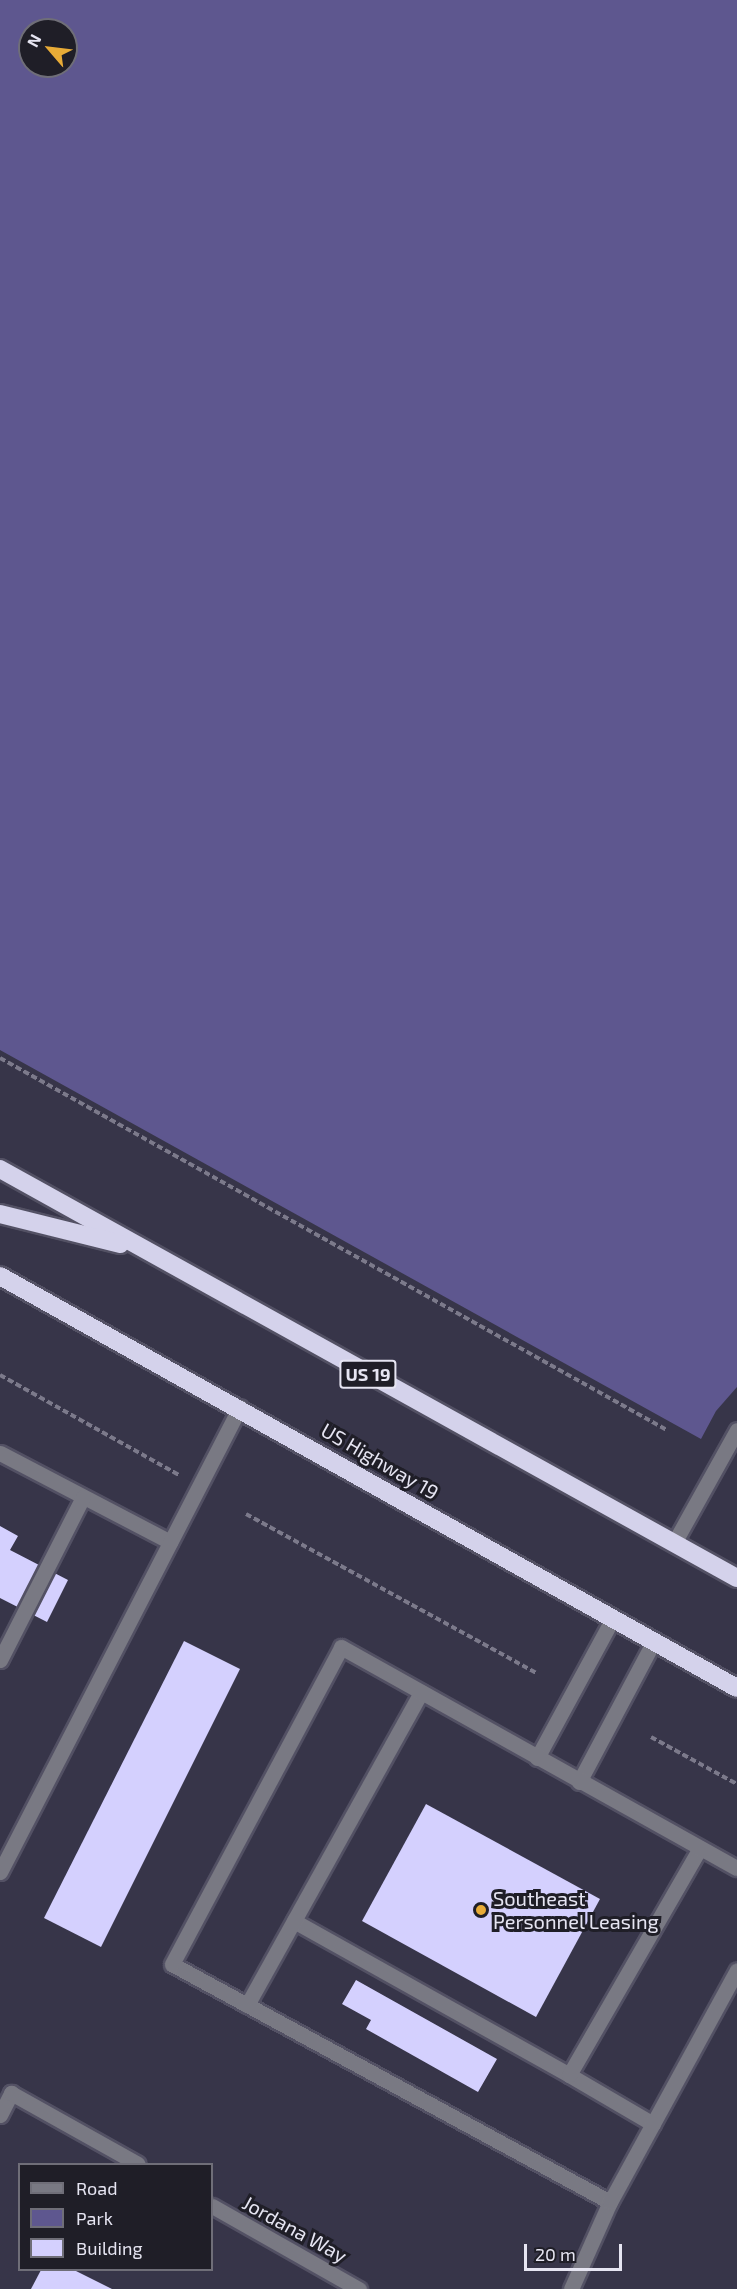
<!DOCTYPE html>
<style>
body{margin:0}
#map{position:relative;width:737px;height:2289px;overflow:hidden;background:#373549;font-family:"Exo 2",sans-serif}
div>[style]{position:absolute}
.green>*{inset:0;background:#5e578f}
.building>*{inset:0;background:#d4d0fe}
.path>*{height:4px;margin-top:-2px;transform-origin:0;background:repeating-linear-gradient(90deg,#7c7a8b 0 6px,transparent 0 9px)}
.roads{filter:drop-shadow(2px 0 #535164) drop-shadow(-2px 0 #535164) drop-shadow(0 2px #535164) drop-shadow(0 -2px #535164)}
.minor>*{height:15px;margin:-7.5px;padding:0 7.5px;transform-origin:7.5px;border-radius:7.5px;background:#797983}
.highway>*{height:18px;margin:-9px;padding:0 9px;transform-origin:9px;border-radius:9px;background:#d4d2eb}
.dots>*{width:16px;height:16px;translate:-50% -50%;box-sizing:border-box;border:3px solid #1f1e27;border-radius:50%}
span{translate:-50% -50%;white-space:nowrap;text-align:center;line-height:1.15;-webkit-text-stroke:6px #1f1e27;paint-order:stroke}
.shield-label span{padding:2px 4px;background:#1f1e27;border:2px solid;border-radius:4px;-webkit-text-stroke-width:0}
.shield-label{font-size:18px;color:#e6e5f2;font-weight:700}
.street-label{font-size:20px;color:#e6e5f2}
.poi-label{font-size:20px;color:#e6e5f2}
.left{translate:0 -50%;text-align:left}
.legend{position:absolute;left:18px;top:2163px;width:195px;height:108px;box-sizing:border-box;background:#1f1e27;border:2px solid #6f6e78;margin:0;padding:8px 10px;list-style:none;font-size:18px;color:#e6e5f2}
.legend li{display:flex;align-items:center;gap:12px;height:30px}
.legend b{width:30px;border:2px solid #6f6e78}
.north{position:absolute;left:18px;top:18px;width:60px;height:60px;box-sizing:border-box;background:#1f1e27;border:2px solid #6f6e78;border-radius:50%;rotate:298deg;font-size:16px;font-weight:700;line-height:24px;text-align:center;color:#e6e5f2}
.north::after{content:'';display:block;margin:auto;width:21px;height:27px;background:#e8ab37;clip-path:polygon(50% 0,100% 100%,50% 72%,0 100%)}
.scale{position:absolute;left:524px;top:2244px;width:98px;height:27px;box-sizing:border-box;border:3px solid #e6e5f2;border-top:0;padding-left:8px;font-size:18px;line-height:21px;white-space:nowrap;color:#e6e5f2;-webkit-text-stroke:4px #1f1e27;paint-order:stroke}
</style>
<div id="map">
<div class="green">
<div style="clip-path:polygon(evenodd,0 0,737px 0,737px 1387px,716px 1411px,701px 1439px,0 1050px,0 0,30px 30px,66px 30px,66px 66px,30px 66px,30px 30px)"></div>
</div>
<div class="building">
<div style="clip-path:polygon(0 1526px,18px 1536px,10px 1550px,68px 1580px,47px 1622px,0 1598px)"></div>
<div style="clip-path:polygon(184px 1641px,240px 1669px,101px 1947px,44px 1918px)"></div>
<div style="clip-path:polygon(426px 1804px,600px 1899px,536px 2017px,362px 1921px)"></div>
<div style="clip-path:polygon(356px 1980px,497px 2059px,478px 2092px,366px 2029px,371px 2020px,342px 2004px)"></div>
<div style="clip-path:polygon(41px 2270px,74px 2270px,112px 2289px,31px 2289px)"></div>
</div>
<div class="path">
<div style="left:0;top:1058px;width:764px;rotate:29.15deg"></div>
<div style="left:0;top:1375px;width:205px;rotate:29.2deg"></div>
<div style="left:246px;top:1514px;width:331px;rotate:28.7deg"></div>
<div style="left:651px;top:1737px;width:98px;rotate:28.7deg"></div>
</div>
<div class="roads">
<div class="minor">
<div style="left:0;top:1453px;width:192px;rotate:27.6deg"></div>
<div style="left:674px;top:1543px;width:129px;rotate:-60.9deg"></div>
<div style="left:0;top:1660px;width:183px;rotate:-63deg"></div>
<div style="left:537px;top:1758px;width:159px;rotate:-61.5deg"></div>
<div style="left:579px;top:1782px;width:160px;rotate:-62deg"></div>
<div style="left:0;top:1872px;width:523px;rotate:-62.7deg"></div>
<div style="left:294px;top:1921px;width:315px;rotate:29.2deg"></div>
<div style="left:247px;top:2005px;width:358px;rotate:-60.9deg"></div>
<div style="left:0;top:2115px;width:25px;rotate:-63deg"></div>
<div style="left:11px;top:2093px;width:145px;rotate:29.2deg"></div>
<div style="left:653px;top:2124px;width:97px;rotate:-149.7deg"></div>
<div style="left:569px;top:2075px;width:262px;rotate:-60deg"></div>
<div style="left:610px;top:2202px;width:498px;rotate:-151.5deg"></div>
<div style="left:172px;top:1964px;width:359px;rotate:-61.9deg"></div>
<div style="left:341px;top:1647px;width:453px;rotate:29.2deg"></div>
<div style="left:212px;top:2206px;width:169px;rotate:29.5deg"></div>
<div style="left:571px;top:2289px;width:95px;rotate:-65.9deg"></div>
<div style="left:610px;top:2202px;width:264px;rotate:-61.3deg"></div>
</div>
<div class="highway">
<div style="left:0;top:1169px;width:843px;rotate:29.03deg"></div>
<div style="left:0;top:1214px;width:124px;rotate:14deg"></div>
<div style="left:0;top:1276px;width:844px;rotate:29.21deg"></div>
</div>
</div>
<div class="dots">
<div style="left:481px;top:1910px;background:#e8ab37"></div>
</div>
<div class="shield-label">
<span style="left:368px;top:1374px">US 19</span>
</div>
<div class="street-label">
<span style="left:380px;top:1461px;rotate:30deg">US Highway 19</span>
<span style="left:295px;top:2229px;rotate:29deg">Jordana Way</span>
</div>
<div class="poi-label">
<span class="left" style="left:493px;top:1910px">Southeast<br>Personnel Leasing</span>
</div>
<ul class="legend">
<li><b style="height:8px;background:#797983"></b>Road</li>
<li><b style="height:16px;background:#5e578f"></b>Park</li>
<li><b style="height:16px;background:#d4d0fe"></b>Building</li>
</ul>
<div class="north">N</div>
<div class="scale">20 m</div>
</div>
